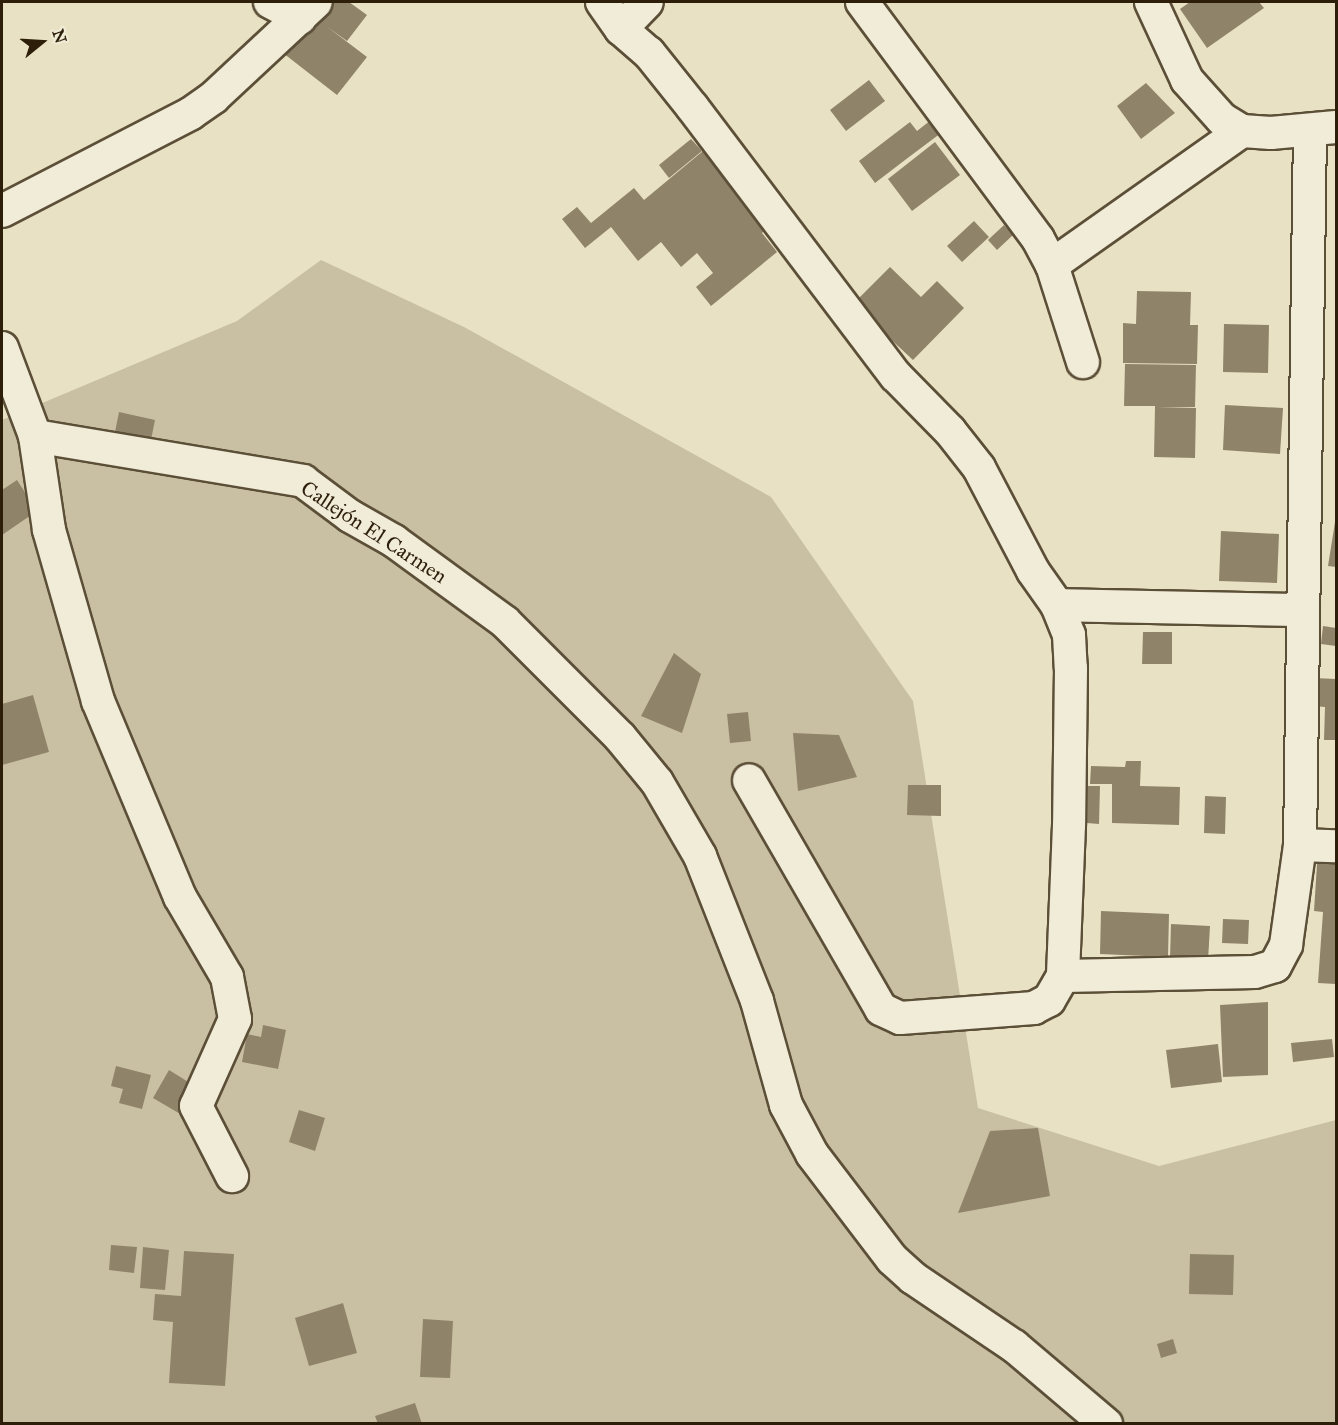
<!DOCTYPE html>
<meta charset="utf-8">
<style>
body{margin:0}
#map{position:relative;width:1338px;height:1425px;overflow:hidden;background:#e9e1c3;font-family:"IM FELL Great Primer",serif}
div>[style]{position:absolute}
.green>*{inset:0;background:#c9c0a3}
.building>*{inset:0;background:#8f836a}
.roads{filter:drop-shadow(2px 0 #5c4f38) drop-shadow(-2px 0 #5c4f38) drop-shadow(0 2px #5c4f38) drop-shadow(0 -2px #5c4f38)}
.minor>*{height:32px;margin:-16px;padding:0 16px;transform-origin:16px;border-radius:16px;background:#f1ecd8}
span{translate:-50% -50%;white-space:nowrap;text-align:center;line-height:1.15;-webkit-text-stroke:4.5px #f1ecd8;paint-order:stroke}
.street-label{font-size:21px;color:#2d1e09}
.frame{position:absolute;inset:0;border:3px solid #2d1e09;pointer-events:none}
.north{position:absolute;left:12px;top:12px;width:60px;height:60px;-webkit-text-stroke:4px #f1ecd8;paint-order:stroke;rotate:72deg;font-size:16px;font-weight:700;line-height:24px;text-align:center;color:#2d1e09}
.north::after{content:'';display:block;margin:auto;width:21px;height:27px;background:#2d1e09;clip-path:polygon(50% 0,100% 100%,50% 72%,0 100%)}
</style>
<div id="map">
<div class="green">
<div style="clip-path:polygon(321px 260px,464px 327px,771px 497px,913px 701px,978px 1108px,1159px 1166px,1336px 1120px,1336px 1423px,2px 1424px,2px 420px,237px 321px)"></div>
</div>
<div class="building">
<div style="clip-path:polygon(326px 2px,349px 2px,367px 15px,347px 41px,326px 26px,367px 57px,337px 95px,283px 53px)"></div>
<div style="clip-path:polygon(1190px 2px,1259px 2px,1264px 8px,1207px 48px,1180px 9px)"></div>
<div style="clip-path:polygon(869px 80px,885px 101px,846px 131px,830px 110px)"></div>
<div style="clip-path:polygon(1146px 83px,1175px 113px,1141px 139px,1117px 106px)"></div>
<div style="clip-path:polygon(931px 120px,941px 133px,905px 160px,893px 146px,905px 160px,875px 183px,859px 161px,910px 122px,917px 131px)"></div>
<div style="clip-path:polygon(691px 139px,702px 151px,669px 178px,659px 165px)"></div>
<div style="clip-path:polygon(935px 142px,960px 175px,912px 211px,888px 179px)"></div>
<div style="clip-path:polygon(703px 151px,752px 209px,749px 211px,765px 230px,762px 233px,777px 252px,711px 306px,696px 287px,713px 273px,697px 253px,681px 267px,661px 242px,638px 261px,611px 227px,585px 248px,562px 219px,577px 207px,591px 223px,634px 188px,644px 200px)"></div>
<div style="clip-path:polygon(974px 221px,989px 237px,962px 262px,947px 246px)"></div>
<div style="clip-path:polygon(1004px 225px,1013px 235px,997px 250px,988px 240px)"></div>
<div style="clip-path:polygon(890px 267px,921px 297px,937px 281px,964px 308px,913px 360px,853px 304px)"></div>
<div style="clip-path:polygon(1137px 291px,1191px 292px,1190px 325px,1198px 325px,1197px 364px,1123px 363px,1123px 323px,1136px 324px)"></div>
<div style="clip-path:polygon(1224px 324px,1269px 325px,1268px 373px,1223px 372px)"></div>
<div style="clip-path:polygon(1125px 364px,1196px 365px,1195px 407px,1157px 407px,1196px 408px,1195px 458px,1154px 457px,1155px 406px,1124px 406px)"></div>
<div style="clip-path:polygon(1225px 405px,1283px 408px,1280px 454px,1223px 450px)"></div>
<div style="clip-path:polygon(119px 412px,155px 420px,151px 440px,115px 432px)"></div>
<div style="clip-path:polygon(17px 480px,37px 511px,2px 535px,2px 490px)"></div>
<div style="clip-path:polygon(1335px 522px,1336px 522px,1336px 567px,1328px 566px)"></div>
<div style="clip-path:polygon(1221px 531px,1279px 534px,1277px 583px,1219px 581px)"></div>
<div style="clip-path:polygon(1323px 626px,1336px 628px,1336px 646px,1321px 644px)"></div>
<div style="clip-path:polygon(1143px 632px,1172px 632px,1172px 664px,1142px 664px)"></div>
<div style="clip-path:polygon(674px 653px,701px 674px,682px 733px,641px 716px)"></div>
<div style="clip-path:polygon(1314px 678px,1336px 679px,1336px 740px,1324px 740px,1325px 707px,1313px 706px)"></div>
<div style="clip-path:polygon(33px 695px,49px 752px,2px 765px,2px 704px)"></div>
<div style="clip-path:polygon(748px 712px,751px 741px,730px 743px,727px 714px)"></div>
<div style="clip-path:polygon(793px 733px,839px 735px,857px 777px,798px 791px)"></div>
<div style="clip-path:polygon(1126px 761px,1141px 761px,1140px 786px,1180px 787px,1179px 825px,1112px 823px,1112px 784px,1090px 784px,1091px 766px,1125px 767px)"></div>
<div style="clip-path:polygon(908px 785px,941px 785px,941px 816px,907px 815px)"></div>
<div style="clip-path:polygon(1088px 786px,1100px 786px,1099px 824px,1087px 823px)"></div>
<div style="clip-path:polygon(1205px 796px,1226px 797px,1225px 834px,1204px 833px)"></div>
<div style="clip-path:polygon(1318px 849px,1336px 850px,1336px 984px,1318px 983px,1323px 912px,1314px 911px)"></div>
<div style="clip-path:polygon(1101px 911px,1169px 914px,1168px 957px,1100px 954px)"></div>
<div style="clip-path:polygon(1223px 919px,1249px 920px,1248px 944px,1222px 943px)"></div>
<div style="clip-path:polygon(1171px 924px,1210px 926px,1208px 961px,1170px 959px)"></div>
<div style="clip-path:polygon(1268px 1002px,1268px 1075px,1223px 1077px,1220px 1005px)"></div>
<div style="clip-path:polygon(263px 1025px,286px 1030px,278px 1069px,242px 1062px,247px 1034px,261px 1037px)"></div>
<div style="clip-path:polygon(1332px 1039px,1334px 1057px,1293px 1062px,1291px 1043px)"></div>
<div style="clip-path:polygon(1218px 1044px,1222px 1082px,1171px 1088px,1166px 1050px)"></div>
<div style="clip-path:polygon(116px 1066px,151px 1075px,142px 1109px,119px 1103px,123px 1089px,111px 1086px)"></div>
<div style="clip-path:polygon(169px 1070px,198px 1088px,182px 1115px,153px 1098px)"></div>
<div style="clip-path:polygon(299px 1110px,325px 1118px,315px 1151px,289px 1142px)"></div>
<div style="clip-path:polygon(1038px 1128px,1050px 1196px,958px 1213px,990px 1131px)"></div>
<div style="clip-path:polygon(111px 1245px,137px 1247px,134px 1273px,109px 1270px)"></div>
<div style="clip-path:polygon(143px 1247px,169px 1250px,165px 1290px,140px 1288px)"></div>
<div style="clip-path:polygon(184px 1251px,234px 1254px,225px 1386px,169px 1383px,173px 1322px,153px 1320px,155px 1294px,181px 1296px)"></div>
<div style="clip-path:polygon(1190px 1254px,1234px 1255px,1233px 1295px,1189px 1294px)"></div>
<div style="clip-path:polygon(343px 1303px,357px 1353px,309px 1366px,295px 1318px)"></div>
<div style="clip-path:polygon(423px 1319px,453px 1321px,450px 1378px,420px 1377px)"></div>
<div style="clip-path:polygon(1173px 1339px,1177px 1353px,1161px 1358px,1157px 1344px)"></div>
<div style="clip-path:polygon(415px 1403px,422px 1424px,378px 1424px,375px 1416px)"></div>
</div>
<div class="roads">
<div class="minor">
<div style="left:270px;top:2px;width:34px;rotate:28deg"></div>
<div style="left:602px;top:2px;width:33px;rotate:55deg"></div>
<div style="left:621px;top:29px;width:37px;rotate:41deg"></div>
<div style="left:649px;top:53px;width:70px;rotate:51.3deg"></div>
<div style="left:693px;top:108px;width:336px;rotate:52.9deg"></div>
<div style="left:896px;top:376px;width:77px;rotate:45.5deg"></div>
<div style="left:950px;top:431px;width:47px;rotate:51.9deg"></div>
<div style="left:979px;top:468px;width:116px;rotate:62.3deg"></div>
<div style="left:1033px;top:571px;width:42px;rotate:54.8deg"></div>
<div style="left:1057px;top:605px;width:32px;rotate:68deg"></div>
<div style="left:1069px;top:635px;width:33px;rotate:87deg"></div>
<div style="left:1071px;top:668px;width:157px;rotate:90.7deg"></div>
<div style="left:1069px;top:825px;width:151px;rotate:92.3deg"></div>
<div style="left:1063px;top:976px;width:28px;rotate:120deg"></div>
<div style="left:1049px;top:1000px;width:17px;rotate:152deg"></div>
<div style="left:1034px;top:1008px;width:134px;rotate:175.7deg"></div>
<div style="left:900px;top:1018px;width:21px;rotate:-155deg"></div>
<div style="left:881px;top:1009px;width:264px;rotate:-120deg"></div>
<div style="left:862px;top:2px;width:295px;rotate:53.4deg"></div>
<div style="left:1038px;top:239px;width:30px;rotate:62deg"></div>
<div style="left:1052px;top:265px;width:102px;rotate:72.3deg"></div>
<div style="left:1151px;top:2px;width:86px;rotate:65.2deg"></div>
<div style="left:1187px;top:80px;width:52px;rotate:48.1deg"></div>
<div style="left:1222px;top:119px;width:23px;rotate:31deg"></div>
<div style="left:1242px;top:131px;width:29px;rotate:4deg"></div>
<div style="left:1271px;top:133px;width:65px;rotate:-5.3deg"></div>
<div style="left:621px;top:29px;width:37px;rotate:-46deg"></div>
<div style="left:2px;top:211px;width:212px;rotate:-27.3deg"></div>
<div style="left:190px;top:114px;width:29px;rotate:-35deg"></div>
<div style="left:214px;top:97px;width:139px;rotate:-43deg"></div>
<div style="left:1052px;top:265px;width:232px;rotate:-35.2deg"></div>
<div style="left:2px;top:348px;width:94px;rotate:69.4deg"></div>
<div style="left:35px;top:436px;width:95px;rotate:81.5deg"></div>
<div style="left:49px;top:530px;width:178px;rotate:74deg"></div>
<div style="left:98px;top:701px;width:212px;rotate:67.3deg"></div>
<div style="left:180px;top:897px;width:93px;rotate:59.6deg"></div>
<div style="left:227px;top:977px;width:43px;rotate:79.2deg"></div>
<div style="left:235px;top:1019px;width:95px;rotate:114.1deg"></div>
<div style="left:196px;top:1106px;width:79px;rotate:62.8deg"></div>
<div style="left:35px;top:436px;width:272px;rotate:9.5deg"></div>
<div style="left:303px;top:481px;width:59px;rotate:36.7deg"></div>
<div style="left:350px;top:516px;width:51px;rotate:29.6deg"></div>
<div style="left:394px;top:541px;width:137px;rotate:36.1deg"></div>
<div style="left:505px;top:622px;width:163px;rotate:45deg"></div>
<div style="left:620px;top:737px;width:58px;rotate:50.6deg"></div>
<div style="left:657px;top:782px;width:86px;rotate:59.8deg"></div>
<div style="left:700px;top:856px;width:156px;rotate:68.5deg"></div>
<div style="left:757px;top:1001px;width:108px;rotate:74.4deg"></div>
<div style="left:786px;top:1105px;width:55px;rotate:62deg"></div>
<div style="left:812px;top:1154px;width:132px;rotate:52.7deg"></div>
<div style="left:892px;top:1259px;width:28px;rotate:42deg"></div>
<div style="left:913px;top:1278px;width:122px;rotate:34deg"></div>
<div style="left:1014px;top:1346px;width:121px;rotate:40.3deg"></div>
<div style="left:1057px;top:605px;width:246px;rotate:1.2deg"></div>
<div style="left:1300px;top:845px;width:36px;rotate:2deg"></div>
<div style="left:1063px;top:976px;width:192px;rotate:-1.2deg"></div>
<div style="left:1255px;top:972px;width:21px;rotate:-17deg"></div>
<div style="left:1275px;top:966px;width:24px;rotate:-62deg"></div>
<div style="left:1286px;top:945px;width:101px;rotate:-82deg"></div>
<div style="left:1300px;top:845px;width:713px;rotate:-89.2deg"></div>
</div>
</div>
<div class="street-label">
<span style="left:374px;top:532px;rotate:33deg">Callejón El Carmen</span>
</div>
<div class="frame"></div>
<div class="north">N</div>
</div>
